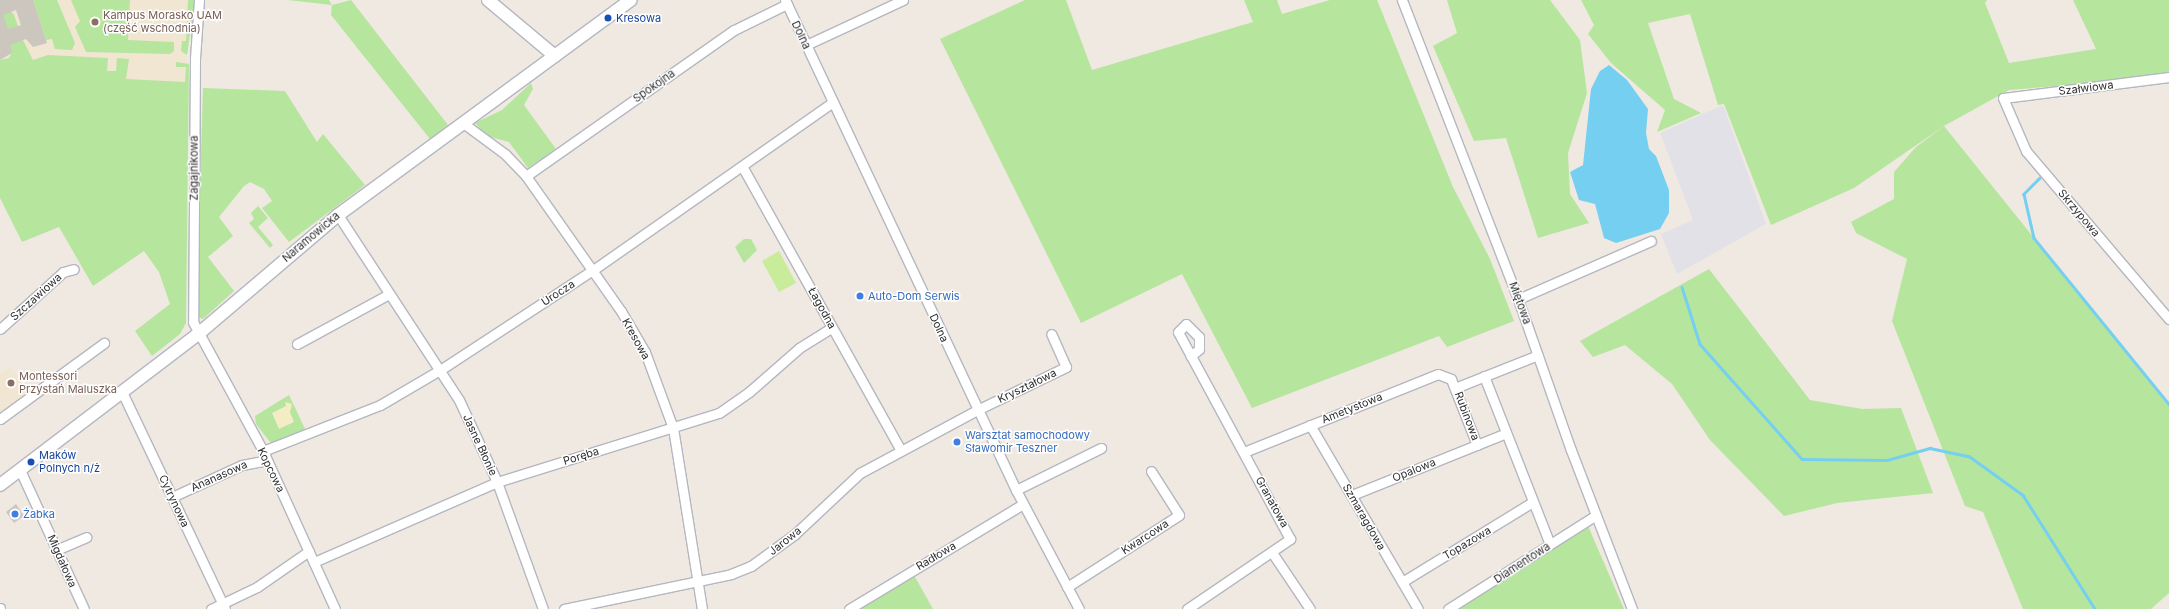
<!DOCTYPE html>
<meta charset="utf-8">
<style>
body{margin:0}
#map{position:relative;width:2169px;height:609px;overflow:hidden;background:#efe9e1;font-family:Inter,sans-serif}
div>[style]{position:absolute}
.industrial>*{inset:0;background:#e3e1e8}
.education>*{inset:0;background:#f0e6d1}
.green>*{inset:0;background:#b6e59e}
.sand>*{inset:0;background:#f3ecc5}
.pitch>*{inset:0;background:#c9ec9a}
.water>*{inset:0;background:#75cff0}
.stream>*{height:2.5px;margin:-1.25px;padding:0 1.25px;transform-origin:1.25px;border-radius:1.25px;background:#75cff0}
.building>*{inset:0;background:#cbc7bf}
.roads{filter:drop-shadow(1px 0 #b4b7c1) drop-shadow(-1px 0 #b4b7c1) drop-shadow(0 1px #b4b7c1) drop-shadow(0 -1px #b4b7c1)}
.minor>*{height:9px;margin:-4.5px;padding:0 4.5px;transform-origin:4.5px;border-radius:4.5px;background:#fff}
.tertiary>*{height:12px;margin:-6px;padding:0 6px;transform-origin:6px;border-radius:6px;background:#fff}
.dots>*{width:11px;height:11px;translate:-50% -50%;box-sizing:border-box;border:2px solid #fff;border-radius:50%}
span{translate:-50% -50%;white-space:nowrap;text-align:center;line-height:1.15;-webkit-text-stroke:3px #fff;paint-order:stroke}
.education-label{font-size:11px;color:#785e54}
.left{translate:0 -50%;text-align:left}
.transit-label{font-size:11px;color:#164399}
.street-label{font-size:11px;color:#2e2e2e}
.shop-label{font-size:11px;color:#366cbe}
</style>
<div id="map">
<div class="industrial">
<div style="clip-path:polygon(1723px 105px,1766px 224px,1677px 274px,1661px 234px,1693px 220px,1660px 133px)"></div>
</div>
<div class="education">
<div style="clip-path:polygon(0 0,193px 0,186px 52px,189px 88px,0 74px)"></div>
<div style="clip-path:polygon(10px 367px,28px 392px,0 412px,0 374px)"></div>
</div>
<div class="green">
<div style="clip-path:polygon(33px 0,57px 0,75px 43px,72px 50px,55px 49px,52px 39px,46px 40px)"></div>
<div style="clip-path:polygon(71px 0,130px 0,128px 40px,174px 42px,174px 51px,170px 54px,86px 52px,75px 27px,80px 21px)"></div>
<div style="clip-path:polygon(188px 0,195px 0,187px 55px,181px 51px,182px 41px,186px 41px)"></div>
<div style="clip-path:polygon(288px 0,329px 0,332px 5px,351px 0,448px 125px,430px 139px,331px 15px,332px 5px)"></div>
<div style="clip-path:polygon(1025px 0,1066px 0,1092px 70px,1253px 22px,1244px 0,1277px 0,1282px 14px,1330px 0,1377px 0,1453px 187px,1490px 259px,1514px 321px,1447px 347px,1439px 336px,1252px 408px,1182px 274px,1081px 323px,940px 39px)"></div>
<div style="clip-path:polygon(1447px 0,1550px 0,1580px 40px,1587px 93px,1568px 153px,1570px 194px,1589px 223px,1538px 238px,1506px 138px,1474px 141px,1433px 46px,1457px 33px)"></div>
<div style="clip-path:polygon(1581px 0,1987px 0,1985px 3px,2009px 63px,2096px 49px,2073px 0,2169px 0,2169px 73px,2130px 80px,2009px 90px,1944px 126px,1854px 188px,1771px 225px,1724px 104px,1718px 105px,1690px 14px,1648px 23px,1674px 99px,1701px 113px,1657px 132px,1665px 110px,1611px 63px,1588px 34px,1594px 25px)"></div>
<div style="clip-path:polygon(10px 10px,14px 15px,19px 29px,8px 29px,0 15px)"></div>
<div style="clip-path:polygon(5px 34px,23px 40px,33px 60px,48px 55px,108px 58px,107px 71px,116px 71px,117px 58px,129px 59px,126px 79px,185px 82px,186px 67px,176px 67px,176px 62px,189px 64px,186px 323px,180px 334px,152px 356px,135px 331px,170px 304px,159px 272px,144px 251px,93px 286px,59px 227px,22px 242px,0 198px,0 60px,9px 58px,11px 54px)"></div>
<div style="clip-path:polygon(531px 83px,533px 89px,524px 105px,556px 149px,528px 168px,509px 142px,487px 136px,475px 123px,502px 110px)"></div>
<div style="clip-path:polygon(203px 88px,285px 91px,317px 142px,323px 134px,365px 185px,289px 242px,262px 208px,272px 201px,264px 189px,250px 182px,244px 186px,219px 217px,233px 236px,208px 257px,234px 291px,203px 319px,196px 316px)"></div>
<div style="clip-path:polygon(1944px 126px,2169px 406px,2169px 593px,2151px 609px,2023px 609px,1983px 512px,1965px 506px,1892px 321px,1907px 259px,1856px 233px,1851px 222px,1894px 199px,1894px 172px,1916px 147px)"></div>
<div style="clip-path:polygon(258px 206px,268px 218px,258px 227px,273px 245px,270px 248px,249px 223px,254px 219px,251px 213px)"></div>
<div style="clip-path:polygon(744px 239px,751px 239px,757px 250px,744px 263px,735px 247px)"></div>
<div style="clip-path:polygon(1709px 269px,1810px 400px,1862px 409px,1901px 408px,1933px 493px,1837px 503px,1784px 516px,1710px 440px,1672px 384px,1625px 345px,1593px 357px,1580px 341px)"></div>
<div style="clip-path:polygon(289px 395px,306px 431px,277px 443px,270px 442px,256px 424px,255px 416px)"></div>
<div style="clip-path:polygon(1588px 526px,1624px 609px,1459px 609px)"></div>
<div style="clip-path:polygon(914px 575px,933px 609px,858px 609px)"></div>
</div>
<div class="sand">
<div style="clip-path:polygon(285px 402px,292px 404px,290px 412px,294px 422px,279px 429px,272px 413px,286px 406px)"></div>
</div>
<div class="pitch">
<div style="clip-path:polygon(779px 251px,796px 283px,779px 292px,762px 261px)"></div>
</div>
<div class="water">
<div style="clip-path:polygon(1609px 65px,1627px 80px,1648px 109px,1646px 133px,1649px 149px,1656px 156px,1669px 190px,1669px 213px,1660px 229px,1616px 243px,1604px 238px,1595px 204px,1579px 200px,1570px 172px,1583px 165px,1591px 89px,1600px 71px)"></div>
</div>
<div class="stream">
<div style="left:2040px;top:178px;width:23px;rotate:135deg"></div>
<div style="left:2024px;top:194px;width:45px;rotate:77.2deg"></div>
<div style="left:2034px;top:238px;width:214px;rotate:50.9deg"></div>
<div style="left:1682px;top:287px;width:60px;rotate:72.5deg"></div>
<div style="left:1700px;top:344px;width:154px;rotate:48.4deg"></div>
<div style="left:1802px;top:459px;width:85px;rotate:0.7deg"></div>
<div style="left:1887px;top:460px;width:45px;rotate:-15.6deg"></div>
<div style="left:1930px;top:448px;width:40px;rotate:12deg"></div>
<div style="left:1969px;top:456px;width:67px;rotate:35.8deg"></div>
<div style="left:2023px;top:495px;width:135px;rotate:57.7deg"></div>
</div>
<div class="building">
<div style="clip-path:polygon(evenodd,0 0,33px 0,47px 43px,33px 47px,26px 39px,10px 45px,12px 53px,0 60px,0 0,16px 10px,21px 25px,8px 29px,3px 15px,16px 10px)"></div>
<div style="clip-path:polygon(16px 504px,24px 516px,14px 523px,6px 512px)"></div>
</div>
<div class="roads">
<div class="minor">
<div style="left:199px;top:0;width:58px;rotate:93.9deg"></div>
<div style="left:195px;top:58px;width:264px;rotate:90.4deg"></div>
<div style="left:193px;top:322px;width:147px;rotate:61.5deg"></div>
<div style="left:263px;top:451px;width:174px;rotate:65.5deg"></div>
<div style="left:785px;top:0;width:542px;rotate:64.76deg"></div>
<div style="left:1016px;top:490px;width:135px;rotate:62.1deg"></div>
<div style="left:1402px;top:0;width:321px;rotate:68.8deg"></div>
<div style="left:1518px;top:299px;width:160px;rotate:70.7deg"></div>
<div style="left:1571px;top:450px;width:170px;rotate:69deg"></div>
<div style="left:806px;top:45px;width:107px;rotate:-24.9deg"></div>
<div style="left:2169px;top:77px;width:167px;rotate:172.8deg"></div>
<div style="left:2003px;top:98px;width:58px;rotate:66.5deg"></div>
<div style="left:2026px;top:151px;width:221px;rotate:49.6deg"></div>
<div style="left:463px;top:123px;width:52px;rotate:36.4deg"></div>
<div style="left:505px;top:154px;width:30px;rotate:46deg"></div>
<div style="left:526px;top:176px;width:165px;rotate:54.9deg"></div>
<div style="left:621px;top:311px;width:48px;rotate:59.7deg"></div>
<div style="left:645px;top:352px;width:81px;rotate:69.8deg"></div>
<div style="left:673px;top:428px;width:183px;rotate:80.9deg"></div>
<div style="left:742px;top:166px;width:326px;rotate:60.8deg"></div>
<div style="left:526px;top:176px;width:254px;rotate:-35.1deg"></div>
<div style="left:734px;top:30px;width:59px;rotate:-26.1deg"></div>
<div style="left:338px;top:215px;width:221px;rotate:56.8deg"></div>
<div style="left:459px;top:400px;width:90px;rotate:65.1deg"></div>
<div style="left:497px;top:482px;width:135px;rotate:70.1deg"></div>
<div style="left:1518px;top:299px;width:145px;rotate:-23.6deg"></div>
<div style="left:0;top:329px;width:85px;rotate:-42.1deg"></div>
<div style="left:63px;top:272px;width:11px;rotate:-15deg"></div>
<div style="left:297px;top:344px;width:105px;rotate:-28.5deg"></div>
<div style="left:1484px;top:376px;width:180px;rotate:68.6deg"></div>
<div style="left:1455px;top:388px;width:89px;rotate:-21.7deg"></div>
<div style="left:123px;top:394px;width:238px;rotate:64.6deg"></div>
<div style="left:0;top:419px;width:129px;rotate:-36.2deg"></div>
<div style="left:1310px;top:425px;width:213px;rotate:59.6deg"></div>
<div style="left:263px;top:451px;width:126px;rotate:-21.5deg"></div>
<div style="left:380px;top:405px;width:69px;rotate:-30.3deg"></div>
<div style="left:440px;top:370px;width:183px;rotate:-33.2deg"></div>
<div style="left:593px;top:270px;width:293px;rotate:-35deg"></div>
<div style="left:1244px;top:452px;width:209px;rotate:-21.9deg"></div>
<div style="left:1438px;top:374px;width:14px;rotate:21deg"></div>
<div style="left:1451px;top:379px;width:71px;rotate:68.5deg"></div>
<div style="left:20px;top:470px;width:153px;rotate:65.3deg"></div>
<div style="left:1016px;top:490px;width:95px;rotate:-26.3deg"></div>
<div style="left:1352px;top:495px;width:166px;rotate:-21.9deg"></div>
<div style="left:172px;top:497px;width:77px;rotate:-24.6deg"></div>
<div style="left:242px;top:465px;width:25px;rotate:-11deg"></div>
<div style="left:56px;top:550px;width:33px;rotate:-23deg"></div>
<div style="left:1273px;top:554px;width:66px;rotate:56.1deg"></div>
<div style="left:314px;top:562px;width:200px;rotate:-23.6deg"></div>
<div style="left:497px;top:482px;width:232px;rotate:-17.3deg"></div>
<div style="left:719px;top:413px;width:37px;rotate:-35deg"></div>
<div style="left:749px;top:392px;width:67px;rotate:-41.3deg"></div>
<div style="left:799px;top:348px;width:39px;rotate:-32deg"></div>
<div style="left:1402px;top:582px;width:151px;rotate:-31.5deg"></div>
<div style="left:1067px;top:587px;width:133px;rotate:-32.7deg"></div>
<div style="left:1179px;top:515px;width:52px;rotate:-122.5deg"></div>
<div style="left:0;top:608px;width:1px;rotate:90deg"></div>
<div style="left:211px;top:609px;width:51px;rotate:-25.6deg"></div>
<div style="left:257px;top:587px;width:63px;rotate:-34.7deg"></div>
<div style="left:564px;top:609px;width:171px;rotate:-11.8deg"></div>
<div style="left:731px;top:574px;width:22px;rotate:-22deg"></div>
<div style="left:751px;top:566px;width:54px;rotate:-36deg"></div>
<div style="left:795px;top:534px;width:89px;rotate:-43.2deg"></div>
<div style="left:860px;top:473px;width:133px;rotate:-28.3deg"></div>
<div style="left:977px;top:410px;width:99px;rotate:-25.8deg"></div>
<div style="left:1066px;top:367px;width:36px;rotate:-114deg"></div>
<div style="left:849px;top:609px;width:203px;rotate:-31.1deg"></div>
<div style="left:1187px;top:609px;width:125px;rotate:-34.2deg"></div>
<div style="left:1290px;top:539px;width:235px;rotate:-118.4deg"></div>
<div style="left:1178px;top:332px;width:11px;rotate:-45deg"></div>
<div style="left:1186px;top:324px;width:18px;rotate:45deg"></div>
<div style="left:1199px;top:337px;width:12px;rotate:90deg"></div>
<div style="left:1199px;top:349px;width:11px;rotate:139deg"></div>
<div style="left:1448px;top:609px;width:175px;rotate:-32.4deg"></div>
</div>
<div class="tertiary">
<div style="left:488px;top:0;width:87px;rotate:39.9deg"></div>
<div style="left:0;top:485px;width:248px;rotate:-37.3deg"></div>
<div style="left:197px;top:335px;width:185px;rotate:-40.4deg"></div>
<div style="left:338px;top:215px;width:363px;rotate:-36.3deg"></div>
</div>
</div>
<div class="dots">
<div style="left:608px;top:18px;background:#1a4fb4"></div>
<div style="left:95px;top:22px;background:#8d6e63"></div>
<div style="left:860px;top:296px;background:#3f7fe0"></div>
<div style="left:11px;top:383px;background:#8d6e63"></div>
<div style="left:957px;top:442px;background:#3f7fe0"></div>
<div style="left:31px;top:462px;background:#1a4fb4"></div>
<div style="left:15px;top:514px;background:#3f7fe0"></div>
</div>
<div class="education-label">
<span class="left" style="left:103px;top:22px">Kampus Morasko UAM<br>(część wschodnia)</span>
<span class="left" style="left:19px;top:383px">Montessori<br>Przystań Maluszka</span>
</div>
<div class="transit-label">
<span class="left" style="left:616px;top:18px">Kresowa</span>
<span class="left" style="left:39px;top:462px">Maków<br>Polnych n/ż</span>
</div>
<div class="street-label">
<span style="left:801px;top:35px;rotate:65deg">Dolna</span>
<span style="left:654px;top:86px;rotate:-35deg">Spokojna</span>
<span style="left:2086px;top:88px;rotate:-7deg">Szałwiowa</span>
<span style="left:194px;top:168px;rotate:-90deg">Zagajnikowa</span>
<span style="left:2079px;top:213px;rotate:50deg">Skrzypowa</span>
<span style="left:311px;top:237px;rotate:-40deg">Naramowicka</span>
<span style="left:558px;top:293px;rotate:-33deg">Urocza</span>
<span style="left:36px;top:297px;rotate:-42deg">Szczawiowa</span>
<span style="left:1520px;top:303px;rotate:70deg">Miętowa</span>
<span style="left:822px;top:308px;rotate:61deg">Łagodna</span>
<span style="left:939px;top:328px;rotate:65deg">Dolna</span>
<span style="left:636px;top:339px;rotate:61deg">Kresowa</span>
<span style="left:1027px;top:386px;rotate:-26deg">Kryształowa</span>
<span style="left:1352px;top:408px;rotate:-22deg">Ametystowa</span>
<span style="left:1467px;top:416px;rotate:69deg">Rubinowa</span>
<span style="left:480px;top:445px;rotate:65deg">Jasne Błonie</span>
<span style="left:581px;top:456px;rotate:-17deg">Poręba</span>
<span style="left:271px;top:470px;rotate:64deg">Kopcowa</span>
<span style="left:1414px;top:470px;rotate:-22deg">Opalowa</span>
<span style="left:219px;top:476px;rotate:-24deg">Ananasowa</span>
<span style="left:174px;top:501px;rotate:65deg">Cytrynowa</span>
<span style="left:1272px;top:502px;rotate:61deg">Granatowa</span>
<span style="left:1364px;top:517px;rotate:60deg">Szmaragdowa</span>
<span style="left:1145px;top:537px;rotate:-33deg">Kwarcowa</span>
<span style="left:785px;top:541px;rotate:-39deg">Jarowa</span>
<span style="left:1467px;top:543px;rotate:-31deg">Topazowa</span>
<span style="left:936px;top:556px;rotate:-31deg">Radłowa</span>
<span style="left:62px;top:561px;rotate:66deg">Migdałowa</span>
<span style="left:1522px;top:563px;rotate:-33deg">Diamentowa</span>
</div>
<div class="shop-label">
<span class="left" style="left:868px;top:296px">Auto-Dom Serwis</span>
<span class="left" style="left:965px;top:442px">Warsztat samochodowy<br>Sławomir Teszner</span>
<span class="left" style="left:23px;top:514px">Żabka</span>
</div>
</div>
